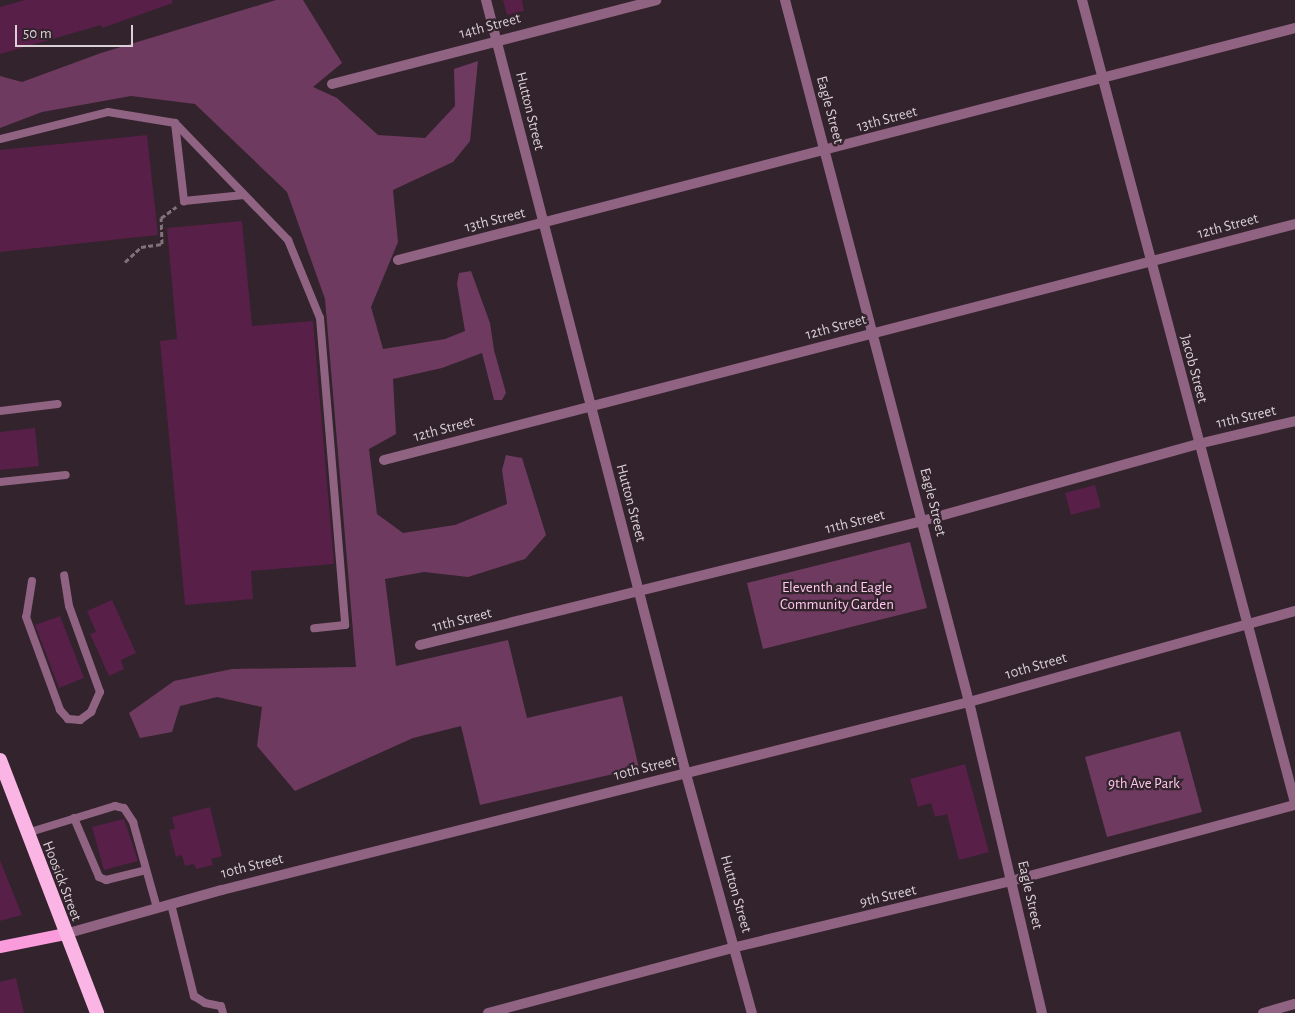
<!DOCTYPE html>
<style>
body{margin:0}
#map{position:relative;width:1295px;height:1013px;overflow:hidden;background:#32232d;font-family:"Alegreya Sans",sans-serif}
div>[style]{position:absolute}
.green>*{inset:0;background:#6f3a5f}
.building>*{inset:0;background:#581f48}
.path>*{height:3px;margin-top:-1.5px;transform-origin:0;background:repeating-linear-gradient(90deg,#80737b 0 5px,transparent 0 7.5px)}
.service>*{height:8px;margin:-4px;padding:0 4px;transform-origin:4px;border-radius:4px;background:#916382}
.minor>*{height:10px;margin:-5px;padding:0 5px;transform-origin:5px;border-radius:5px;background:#916382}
.tertiary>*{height:10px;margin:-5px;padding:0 5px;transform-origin:5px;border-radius:5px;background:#916382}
.primary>*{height:12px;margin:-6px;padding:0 6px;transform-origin:6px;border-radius:6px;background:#fa9cdc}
.trunk>*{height:14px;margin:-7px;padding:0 7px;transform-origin:7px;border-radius:7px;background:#fbb5e4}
span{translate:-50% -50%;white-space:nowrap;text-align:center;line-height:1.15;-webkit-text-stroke:4.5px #32232d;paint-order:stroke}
.street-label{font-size:15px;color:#dad0d6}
.park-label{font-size:15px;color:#ffc8ec}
.scale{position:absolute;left:15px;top:25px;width:118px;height:22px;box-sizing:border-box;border:2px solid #dad0d6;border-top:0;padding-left:6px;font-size:15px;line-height:18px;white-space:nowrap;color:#dad0d6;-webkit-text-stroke:4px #32232d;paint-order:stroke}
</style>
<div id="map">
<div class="green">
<div style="clip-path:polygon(276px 0,303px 0,342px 63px,313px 87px,337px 98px,378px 135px,425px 138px,455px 106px,454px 69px,478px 61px,470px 141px,453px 162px,393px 190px,398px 242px,371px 307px,383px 349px,445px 339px,465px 331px,457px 284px,459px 273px,471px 271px,490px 323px,494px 350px,506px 393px,502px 400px,494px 400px,482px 353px,442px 368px,393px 379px,396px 434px,369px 449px,377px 514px,403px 533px,455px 525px,507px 504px,502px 470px,506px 455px,522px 458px,546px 535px,525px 559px,468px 577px,424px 572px,385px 579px,396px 666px,508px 640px,527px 718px,622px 696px,639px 768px,480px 805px,461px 726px,413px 738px,295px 791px,257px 746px,262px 707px,217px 697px,180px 706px,172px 732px,140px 738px,129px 713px,174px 681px,232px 669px,356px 667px,325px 299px,287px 192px,195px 104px,131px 96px,42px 112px,0 128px,0 76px,22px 82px,101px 53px)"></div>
<div style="clip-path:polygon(910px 542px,927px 608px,763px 649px,747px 583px)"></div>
<div style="clip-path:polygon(1180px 731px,1202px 812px,1107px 837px,1085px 757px)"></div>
</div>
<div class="building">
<div style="clip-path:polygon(25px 0,172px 0,173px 3px,102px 28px,101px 25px,0 54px,0 7px)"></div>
<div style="clip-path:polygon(503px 0,522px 0,524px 11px,507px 15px)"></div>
<div style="clip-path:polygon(147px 135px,158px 235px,0 252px,0 150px)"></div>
<div style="clip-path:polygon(242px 221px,252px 326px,313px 321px,334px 564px,251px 571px,253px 599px,185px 605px,160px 341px,177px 339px,167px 228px)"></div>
<div style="clip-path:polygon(35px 428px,39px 466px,0 470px,0 432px)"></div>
<div style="clip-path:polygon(1095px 485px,1101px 507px,1071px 515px,1065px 493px)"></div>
<div style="clip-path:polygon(112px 600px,136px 653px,121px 660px,124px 669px,109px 676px,90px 634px,96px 632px,87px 611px)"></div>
<div style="clip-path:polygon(60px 616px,84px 678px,59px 688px,35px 625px)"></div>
<div style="clip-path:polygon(965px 764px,989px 852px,959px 860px,947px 814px,935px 817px,931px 803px,918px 807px,910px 779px)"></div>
<div style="clip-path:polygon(210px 807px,222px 856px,211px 859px,213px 865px,196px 869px,194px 864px,185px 866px,182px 855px,176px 857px,169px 830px,175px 829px,172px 817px)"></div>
<div style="clip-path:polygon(124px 819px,138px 861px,104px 870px,92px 827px)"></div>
<div style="clip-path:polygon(0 860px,22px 915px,0 921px)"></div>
<div style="clip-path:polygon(16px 978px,24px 1013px,0 1013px,0 982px)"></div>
</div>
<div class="path">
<div style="left:125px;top:262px;width:22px;rotate:-43deg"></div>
<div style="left:141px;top:247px;width:21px;rotate:-8deg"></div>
<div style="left:162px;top:244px;width:26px;rotate:-92deg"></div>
<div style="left:161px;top:218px;width:19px;rotate:-36deg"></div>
</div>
<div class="service">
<div style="left:175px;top:123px;width:79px;rotate:83.4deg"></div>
<div style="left:184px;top:201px;width:60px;rotate:-5.7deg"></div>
<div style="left:0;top:139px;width:111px;rotate:-14deg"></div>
<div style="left:108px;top:112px;width:68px;rotate:9.3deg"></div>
<div style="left:175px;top:123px;width:163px;rotate:46deg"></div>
<div style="left:288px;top:240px;width:84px;rotate:67.7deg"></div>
<div style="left:320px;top:318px;width:308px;rotate:85.3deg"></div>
<div style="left:345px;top:625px;width:31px;rotate:174deg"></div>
<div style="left:0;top:411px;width:58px;rotate:-6.9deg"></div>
<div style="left:0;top:482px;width:66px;rotate:-6.1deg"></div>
<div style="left:32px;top:581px;width:36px;rotate:99deg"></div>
<div style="left:26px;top:617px;width:99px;rotate:69.9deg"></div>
<div style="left:60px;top:710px;width:12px;rotate:48deg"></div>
<div style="left:68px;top:719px;width:12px;rotate:5deg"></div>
<div style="left:80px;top:720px;width:14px;rotate:-36deg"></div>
<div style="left:91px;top:712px;width:22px;rotate:-66deg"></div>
<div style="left:100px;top:692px;width:91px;rotate:-109.8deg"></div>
<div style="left:69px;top:606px;width:31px;rotate:-99deg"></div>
<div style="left:74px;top:818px;width:64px;rotate:67deg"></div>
<div style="left:99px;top:877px;width:8px;rotate:23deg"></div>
<div style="left:106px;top:880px;width:41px;rotate:-14deg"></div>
<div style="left:27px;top:833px;width:92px;rotate:-17.1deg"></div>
<div style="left:115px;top:806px;width:9px;rotate:13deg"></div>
<div style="left:124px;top:808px;width:17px;rotate:57deg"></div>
<div style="left:133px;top:822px;width:89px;rotate:74.4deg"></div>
<div style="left:171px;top:904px;width:95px;rotate:76deg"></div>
<div style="left:194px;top:996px;width:13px;rotate:32deg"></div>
<div style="left:205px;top:1003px;width:16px;rotate:11deg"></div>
<div style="left:221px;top:1006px;width:7px;rotate:74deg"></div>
</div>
<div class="minor">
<div style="left:486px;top:0;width:799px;rotate:75.51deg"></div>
<div style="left:686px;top:774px;width:248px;rotate:74.6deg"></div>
<div style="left:785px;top:0;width:726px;rotate:75.31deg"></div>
<div style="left:969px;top:702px;width:319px;rotate:76.8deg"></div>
<div style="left:1082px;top:0;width:831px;rotate:75.14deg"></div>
<div style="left:332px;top:84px;width:335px;rotate:-14.5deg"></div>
<div style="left:398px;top:260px;width:927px;rotate:-14.5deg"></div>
<div style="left:384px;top:460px;width:941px;rotate:-14.52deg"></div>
<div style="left:420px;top:645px;width:517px;rotate:-13.87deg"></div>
<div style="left:922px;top:521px;width:287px;rotate:-15.6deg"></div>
<div style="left:1198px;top:444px;width:100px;rotate:-13.3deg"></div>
<div style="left:65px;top:934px;width:163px;rotate:-15.7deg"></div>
<div style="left:222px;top:890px;width:770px;rotate:-14.13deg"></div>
<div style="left:969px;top:702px;width:338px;rotate:-15.6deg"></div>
<div style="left:488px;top:1013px;width:257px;rotate:-14.9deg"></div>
<div style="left:736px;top:947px;width:283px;rotate:-13.5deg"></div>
<div style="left:1011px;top:881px;width:294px;rotate:-15deg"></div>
</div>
<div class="tertiary">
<div style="left:1263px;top:1013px;width:33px;rotate:-16deg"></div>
</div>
<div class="primary">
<div style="left:0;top:947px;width:66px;rotate:-11.3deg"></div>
</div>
<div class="trunk">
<div style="left:0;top:760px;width:271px;rotate:69deg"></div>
</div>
<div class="street-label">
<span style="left:490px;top:26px;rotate:-15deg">14th Street</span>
<span style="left:830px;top:110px;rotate:75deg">Eagle Street</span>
<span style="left:530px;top:111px;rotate:76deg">Hutton Street</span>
<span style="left:887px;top:119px;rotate:-15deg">13th Street</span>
<span style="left:495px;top:220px;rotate:-14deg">13th Street</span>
<span style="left:1228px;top:226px;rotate:-15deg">12th Street</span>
<span style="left:836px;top:327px;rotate:-15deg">12th Street</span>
<span style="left:1194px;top:369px;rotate:75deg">Jacob Street</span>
<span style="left:1246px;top:417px;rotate:-13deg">11th Street</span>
<span style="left:444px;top:429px;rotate:-15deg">12th Street</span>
<span style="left:933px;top:502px;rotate:76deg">Eagle Street</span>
<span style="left:631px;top:503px;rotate:75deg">Hutton Street</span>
<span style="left:855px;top:522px;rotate:-14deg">11th Street</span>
<span style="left:462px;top:620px;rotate:-14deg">11th Street</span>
<span style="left:1036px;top:666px;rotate:-16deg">10th Street</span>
<span style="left:645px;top:768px;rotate:-14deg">10th Street</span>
<span style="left:252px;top:866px;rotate:-14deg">10th Street</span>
<span style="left:62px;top:881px;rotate:69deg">Hoosick Street</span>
<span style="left:736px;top:894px;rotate:74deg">Hutton Street</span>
<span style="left:1030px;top:895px;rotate:77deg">Eagle Street</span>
<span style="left:888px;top:896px;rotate:-13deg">9th Street</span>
</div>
<div class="park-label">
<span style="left:837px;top:596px">Eleventh and Eagle<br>Community Garden</span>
<span style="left:1144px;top:784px">9th Ave Park</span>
</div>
<div class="scale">50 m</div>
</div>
